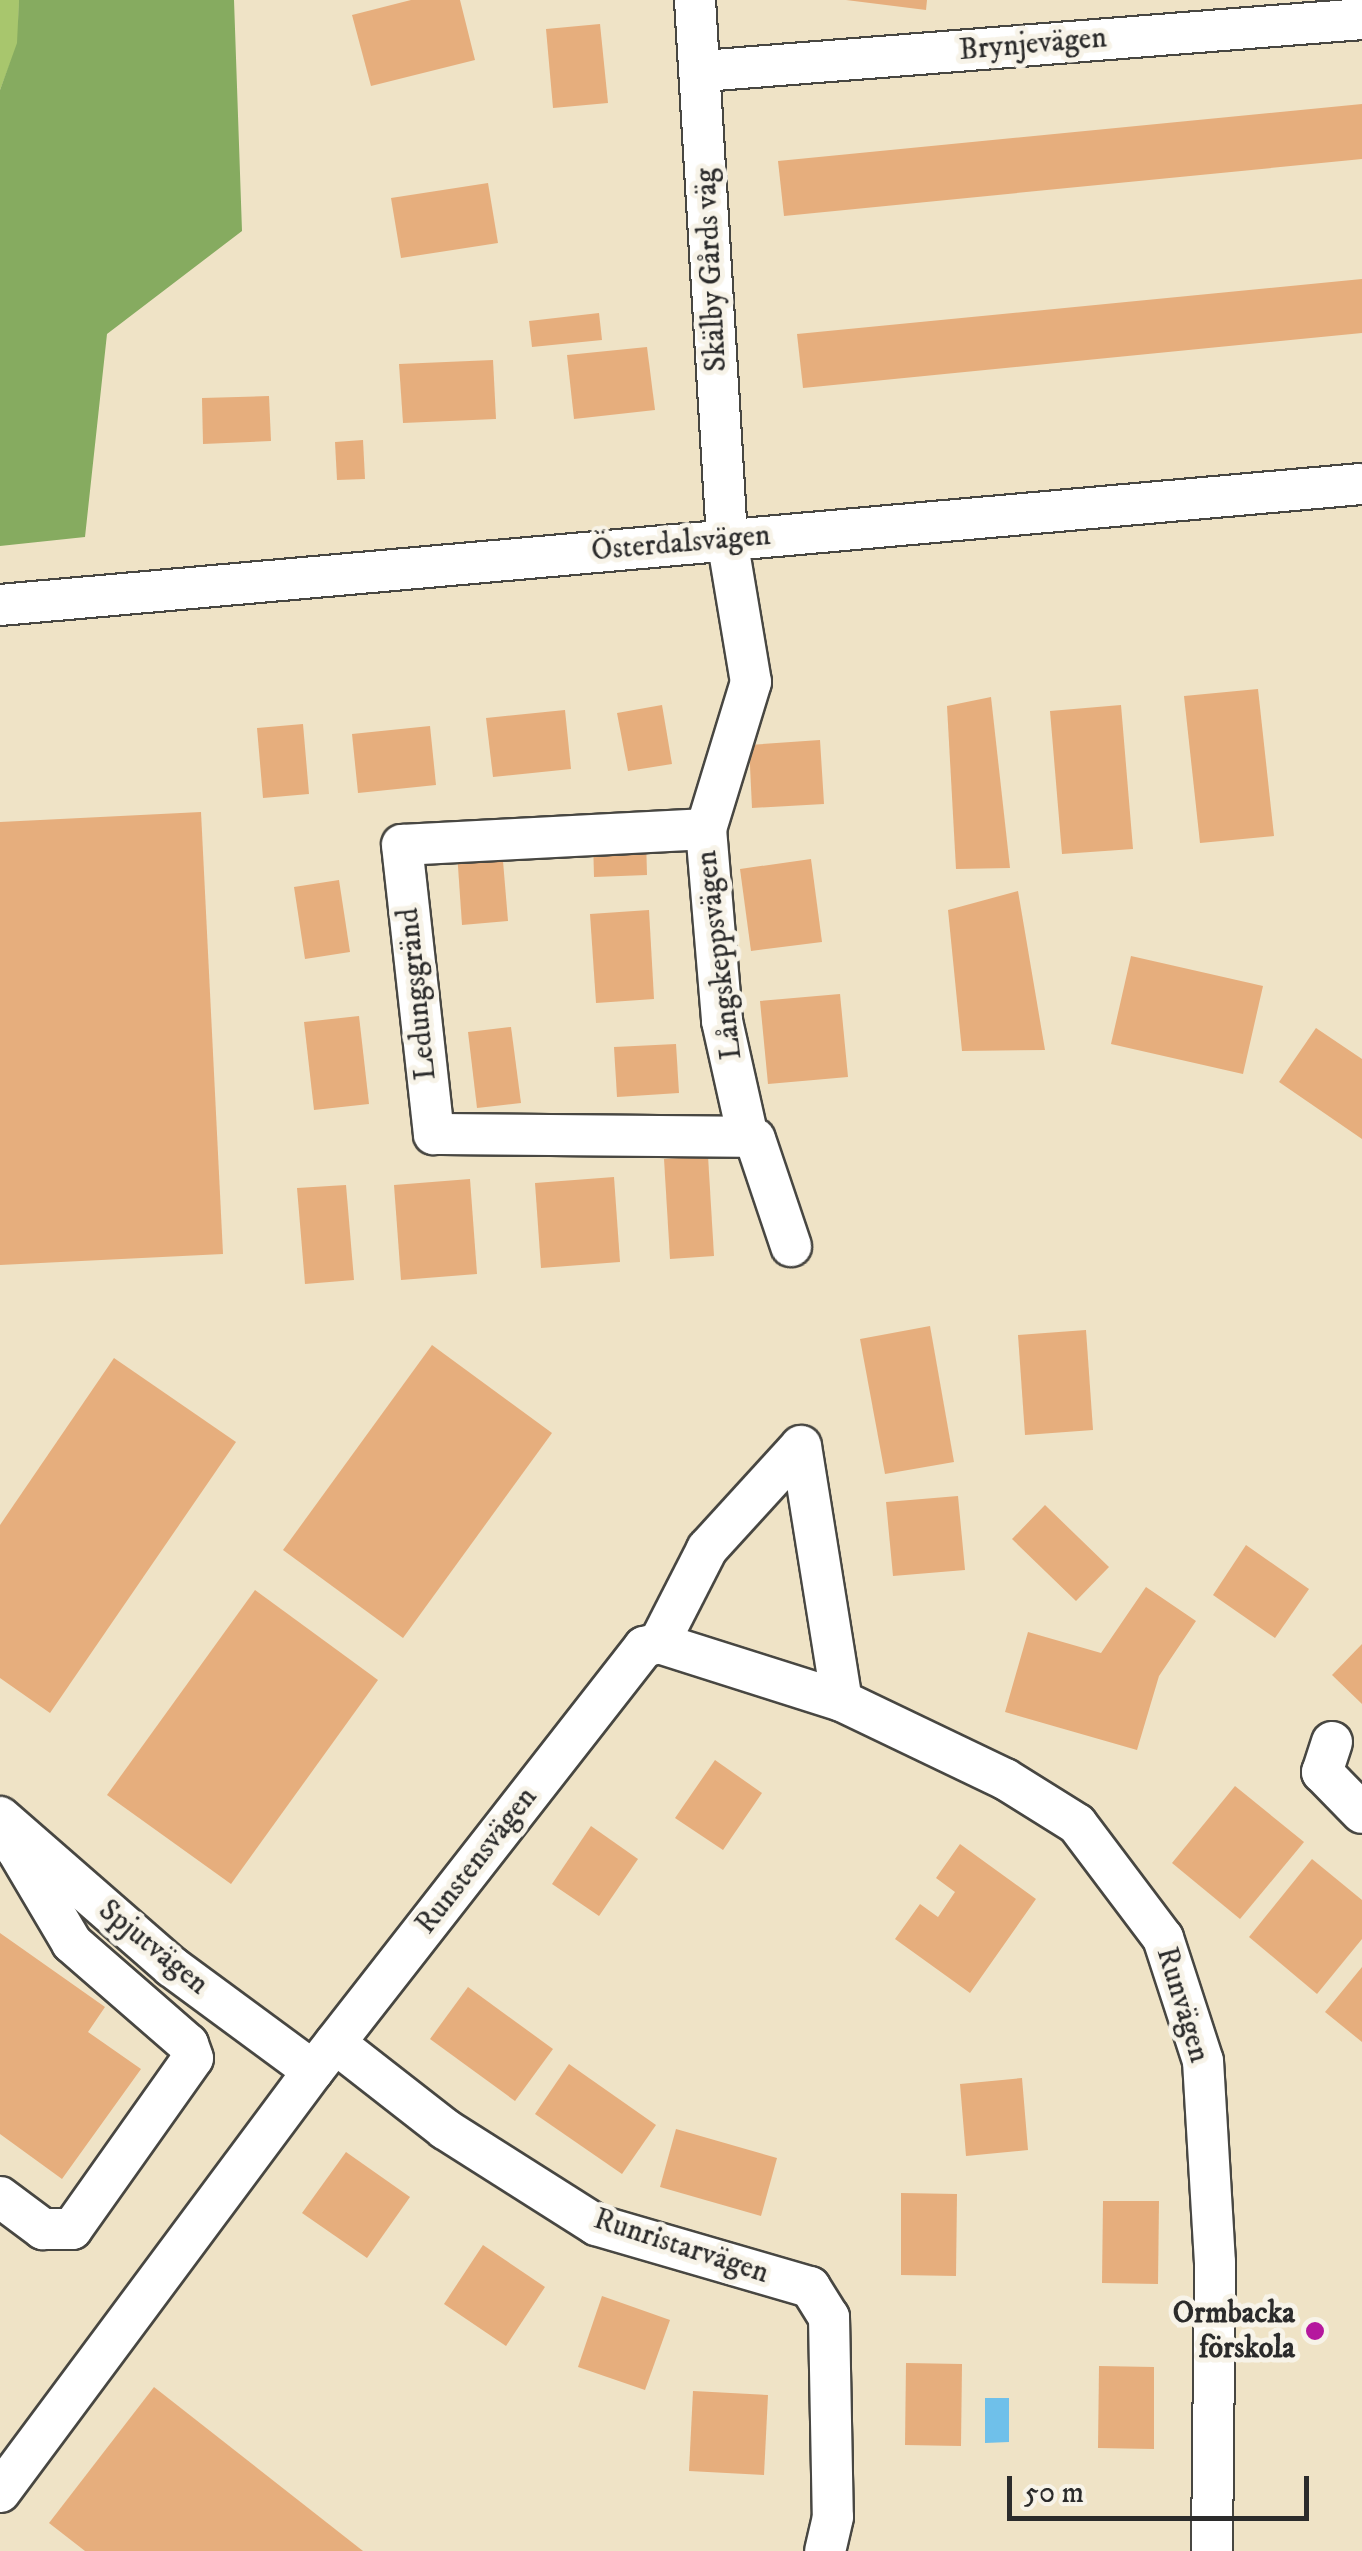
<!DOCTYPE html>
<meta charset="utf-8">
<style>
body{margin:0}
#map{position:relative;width:1362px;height:2551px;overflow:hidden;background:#efe3c6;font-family:"IM FELL DW Pica",serif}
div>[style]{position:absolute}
.green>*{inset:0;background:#a8c66d}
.forest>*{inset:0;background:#86ab60}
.water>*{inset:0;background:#6fc0ea}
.building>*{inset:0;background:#e6ae7d}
.roads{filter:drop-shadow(2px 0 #484742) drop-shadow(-2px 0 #484742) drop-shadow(0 2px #484742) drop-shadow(0 -2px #484742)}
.minor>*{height:40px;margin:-20px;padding:0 20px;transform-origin:20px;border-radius:20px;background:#fff}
.dots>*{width:28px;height:28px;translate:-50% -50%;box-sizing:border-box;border:5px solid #f7f3e8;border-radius:50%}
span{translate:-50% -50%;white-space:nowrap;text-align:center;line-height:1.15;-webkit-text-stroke:10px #f7f3e8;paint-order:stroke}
.street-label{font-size:30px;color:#2b2b2b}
.poi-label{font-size:30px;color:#2b2b2b;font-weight:700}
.right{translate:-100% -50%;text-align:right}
.scale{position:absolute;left:1007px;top:2476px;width:302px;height:45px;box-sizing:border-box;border:5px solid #2b2b2b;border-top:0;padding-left:12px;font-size:30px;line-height:35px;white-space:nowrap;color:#2b2b2b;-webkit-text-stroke:8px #f7f3e8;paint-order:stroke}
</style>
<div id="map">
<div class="green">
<div style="clip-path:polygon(0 0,19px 0,18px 43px,0 90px)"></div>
</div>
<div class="forest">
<div style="clip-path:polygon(19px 0,234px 0,242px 231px,107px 334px,85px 537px,0 546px,0 90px,17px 43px)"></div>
</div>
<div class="water">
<div style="clip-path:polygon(985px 2398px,1009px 2398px,1009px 2442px,985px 2443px)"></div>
</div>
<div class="building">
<div style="clip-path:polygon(411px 0,460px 0,475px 60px,371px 86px,352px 15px)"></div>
<div style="clip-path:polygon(846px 0,927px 0,926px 10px)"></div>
<div style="clip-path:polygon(600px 24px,608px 103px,553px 108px,546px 29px)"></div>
<div style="clip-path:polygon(1362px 104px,1362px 159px,784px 216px,778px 161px)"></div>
<div style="clip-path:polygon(488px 183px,498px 243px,401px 258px,391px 198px)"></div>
<div style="clip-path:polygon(1362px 279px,1362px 333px,803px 388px,797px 334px)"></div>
<div style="clip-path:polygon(599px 313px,602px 340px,532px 347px,529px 321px)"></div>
<div style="clip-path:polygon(647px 347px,655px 410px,574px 419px,567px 355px)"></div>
<div style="clip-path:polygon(493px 360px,496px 419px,403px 423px,399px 364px)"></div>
<div style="clip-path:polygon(269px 396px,271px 441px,203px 444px,202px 398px)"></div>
<div style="clip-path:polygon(363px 440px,365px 479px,337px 480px,335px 442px)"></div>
<div style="clip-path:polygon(1258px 689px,1274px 836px,1200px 843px,1184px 696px)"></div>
<div style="clip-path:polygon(991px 697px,1010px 868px,956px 869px,947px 706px)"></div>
<div style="clip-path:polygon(662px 705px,672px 764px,628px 771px,617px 713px)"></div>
<div style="clip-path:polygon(1121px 705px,1133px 849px,1062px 854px,1050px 711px)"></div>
<div style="clip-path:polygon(565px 710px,571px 769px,493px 777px,486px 718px)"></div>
<div style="clip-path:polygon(303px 724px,309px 794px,263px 798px,257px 728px)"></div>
<div style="clip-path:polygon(430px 726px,436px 785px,358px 793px,352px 734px)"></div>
<div style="clip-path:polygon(820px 740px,824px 804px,752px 808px,749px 745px)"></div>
<div style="clip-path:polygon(201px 812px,223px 1254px,0 1265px,0 822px)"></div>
<div style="clip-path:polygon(646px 838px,647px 875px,594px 877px,593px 840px)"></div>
<div style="clip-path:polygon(502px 849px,508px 921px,462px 925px,457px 852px)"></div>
<div style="clip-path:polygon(811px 859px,822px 942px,751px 951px,740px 869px)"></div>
<div style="clip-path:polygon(339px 880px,350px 952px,305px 959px,294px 887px)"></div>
<div style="clip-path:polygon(1018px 891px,1045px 1050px,962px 1051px,948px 910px)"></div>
<div style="clip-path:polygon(649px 910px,654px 999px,596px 1003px,590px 914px)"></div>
<div style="clip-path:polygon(1131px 956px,1263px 986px,1243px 1074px,1111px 1044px)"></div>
<div style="clip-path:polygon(840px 994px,848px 1077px,768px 1084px,760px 1001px)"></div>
<div style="clip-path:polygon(359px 1016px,369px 1104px,314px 1110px,304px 1022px)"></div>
<div style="clip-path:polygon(511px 1027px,521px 1103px,477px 1108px,468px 1032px)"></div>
<div style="clip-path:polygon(1316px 1028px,1362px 1059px,1362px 1139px,1279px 1082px)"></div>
<div style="clip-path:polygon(676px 1044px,679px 1093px,617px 1097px,614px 1047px)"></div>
<div style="clip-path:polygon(708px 1156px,714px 1256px,670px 1259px,664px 1159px)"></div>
<div style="clip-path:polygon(614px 1177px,620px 1262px,541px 1268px,535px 1183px)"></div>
<div style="clip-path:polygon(470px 1179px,477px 1274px,401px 1280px,394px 1185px)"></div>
<div style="clip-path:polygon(346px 1185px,354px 1280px,305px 1284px,297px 1188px)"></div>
<div style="clip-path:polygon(930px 1326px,954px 1462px,885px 1474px,860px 1339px)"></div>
<div style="clip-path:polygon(1086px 1330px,1093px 1430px,1025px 1435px,1018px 1335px)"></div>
<div style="clip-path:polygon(432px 1345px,552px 1433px,403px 1638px,283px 1550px)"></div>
<div style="clip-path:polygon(114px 1358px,236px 1442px,50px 1713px,0 1678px,0 1525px)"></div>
<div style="clip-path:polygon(958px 1496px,965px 1570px,893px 1576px,886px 1502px)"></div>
<div style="clip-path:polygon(1045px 1505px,1109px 1567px,1076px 1601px,1012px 1539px)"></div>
<div style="clip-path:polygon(1246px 1545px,1309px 1589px,1275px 1638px,1213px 1595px)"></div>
<div style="clip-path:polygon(1146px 1587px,1196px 1621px,1159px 1676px,1137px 1750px,1005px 1712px,1028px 1632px,1101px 1653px)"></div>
<div style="clip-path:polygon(255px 1590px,378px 1680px,231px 1884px,107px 1795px)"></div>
<div style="clip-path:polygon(1362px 1644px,1362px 1704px,1332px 1675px)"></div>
<div style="clip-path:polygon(715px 1760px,762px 1793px,723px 1850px,675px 1818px)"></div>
<div style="clip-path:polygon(1235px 1786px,1304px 1842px,1240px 1919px,1172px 1863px)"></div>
<div style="clip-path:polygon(591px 1826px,638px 1859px,599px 1916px,552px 1884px)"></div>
<div style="clip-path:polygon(960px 1844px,1036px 1899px,970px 1993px,895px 1939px,920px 1904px,938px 1917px,955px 1892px,936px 1878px)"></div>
<div style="clip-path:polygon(1312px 1859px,1362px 1900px,1362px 1939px,1317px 1994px,1249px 1937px)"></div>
<div style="clip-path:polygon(0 1933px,105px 2007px,88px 2032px,141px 2069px,62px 2179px,0 2134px)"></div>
<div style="clip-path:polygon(1362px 1967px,1362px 2042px,1325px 2012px)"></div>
<div style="clip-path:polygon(468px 1987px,553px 2049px,515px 2101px,430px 2039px)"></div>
<div style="clip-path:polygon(569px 2064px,656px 2125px,622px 2174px,535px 2114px)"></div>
<div style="clip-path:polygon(1022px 2078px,1028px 2150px,966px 2156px,960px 2084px)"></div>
<div style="clip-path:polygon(676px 2129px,777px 2158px,761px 2216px,660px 2187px)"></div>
<div style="clip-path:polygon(346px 2152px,410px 2197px,367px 2258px,302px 2213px)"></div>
<div style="clip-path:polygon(901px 2193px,957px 2194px,956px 2276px,901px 2275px)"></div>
<div style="clip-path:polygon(1103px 2201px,1159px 2201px,1158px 2284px,1102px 2283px)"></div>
<div style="clip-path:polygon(483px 2245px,545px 2287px,506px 2346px,444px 2304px)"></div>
<div style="clip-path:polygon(602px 2296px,670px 2320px,645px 2390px,578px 2367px)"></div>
<div style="clip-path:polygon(906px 2363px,962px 2364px,961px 2446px,905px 2445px)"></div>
<div style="clip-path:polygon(1099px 2366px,1154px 2367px,1154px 2449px,1098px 2448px)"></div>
<div style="clip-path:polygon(154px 2387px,363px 2551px,85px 2551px,49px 2523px)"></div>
<div style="clip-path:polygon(693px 2391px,768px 2395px,764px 2475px,689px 2471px)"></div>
</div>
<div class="roads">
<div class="minor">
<div style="left:695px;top:0;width:540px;rotate:86.6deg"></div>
<div style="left:727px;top:539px;width:145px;rotate:80.5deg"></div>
<div style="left:751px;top:682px;width:154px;rotate:107deg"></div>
<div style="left:706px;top:829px;width:193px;rotate:85.2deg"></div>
<div style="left:722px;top:1021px;width:119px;rotate:77.4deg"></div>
<div style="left:748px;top:1137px;width:7px;rotate:16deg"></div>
<div style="left:755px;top:1139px;width:113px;rotate:71.4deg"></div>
<div style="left:703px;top:71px;width:661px;rotate:-4.51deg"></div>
<div style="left:0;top:605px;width:1367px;rotate:-5.08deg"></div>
<div style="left:706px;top:829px;width:304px;rotate:177deg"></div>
<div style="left:402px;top:845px;width:291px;rotate:83.7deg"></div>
<div style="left:434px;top:1134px;width:314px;rotate:0.5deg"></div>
<div style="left:801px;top:1446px;width:258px;rotate:80.9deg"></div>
<div style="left:659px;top:1643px;width:192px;rotate:17.6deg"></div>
<div style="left:842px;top:1701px;width:181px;rotate:25.6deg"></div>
<div style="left:1005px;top:1779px;width:85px;rotate:32deg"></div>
<div style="left:1077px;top:1824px;width:143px;rotate:53deg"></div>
<div style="left:1163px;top:1938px;width:129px;rotate:72deg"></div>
<div style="left:1203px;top:2061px;width:201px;rotate:86.6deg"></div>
<div style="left:1215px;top:2262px;width:289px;rotate:90.6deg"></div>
<div style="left:1332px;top:1742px;width:32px;rotate:108deg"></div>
<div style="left:1322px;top:1772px;width:57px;rotate:45.7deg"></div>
<div style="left:0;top:1817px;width:228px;rotate:41.1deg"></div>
<div style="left:172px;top:1967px;width:175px;rotate:36.4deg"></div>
<div style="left:335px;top:2043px;width:140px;rotate:38deg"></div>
<div style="left:445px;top:2129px;width:179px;rotate:32.4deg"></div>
<div style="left:596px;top:2225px;width:223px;rotate:16.2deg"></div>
<div style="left:810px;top:2287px;width:36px;rotate:58deg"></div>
<div style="left:829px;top:2317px;width:200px;rotate:88.9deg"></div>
<div style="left:833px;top:2517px;width:35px;rotate:103deg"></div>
<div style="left:0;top:2197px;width:54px;rotate:36.7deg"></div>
<div style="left:43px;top:2229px;width:29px"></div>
<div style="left:72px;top:2229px;width:209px;rotate:-54.7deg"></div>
<div style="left:193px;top:2058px;width:15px;rotate:-110deg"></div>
<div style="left:188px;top:2044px;width:154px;rotate:-139deg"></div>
<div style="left:72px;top:1943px;width:108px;rotate:-120.6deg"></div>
<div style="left:17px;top:1850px;width:12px;rotate:-70deg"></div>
<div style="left:0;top:2492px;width:525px;rotate:-53.37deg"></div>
<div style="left:313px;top:2071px;width:538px;rotate:-52.02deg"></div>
<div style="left:644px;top:1647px;width:16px;rotate:-15deg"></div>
<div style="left:659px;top:1643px;width:106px;rotate:-62.9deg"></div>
<div style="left:707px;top:1549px;width:139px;rotate:-47.6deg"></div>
</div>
</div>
<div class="dots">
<div style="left:1315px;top:2331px;background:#b5179e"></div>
</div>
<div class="street-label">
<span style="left:1033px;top:45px;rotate:-5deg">Brynjevägen</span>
<span style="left:712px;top:270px;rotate:-93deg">Skälby Gårds väg</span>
<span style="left:681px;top:544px;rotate:-5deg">Österdalsvägen</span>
<span style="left:720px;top:955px;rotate:-97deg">Långskeppsvägen</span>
<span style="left:418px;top:994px;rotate:-96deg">Ledungsgränd</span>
<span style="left:477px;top:1861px;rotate:-52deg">Runstensvägen</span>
<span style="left:153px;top:1948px;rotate:39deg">Spjutvägen</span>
<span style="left:1182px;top:2005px;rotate:73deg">Runvägen</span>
<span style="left:681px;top:2247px;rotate:18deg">Runristarvägen</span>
</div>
<div class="poi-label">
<span class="right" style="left:1295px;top:2331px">Ormbacka<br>förskola</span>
</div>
<div class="scale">50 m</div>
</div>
